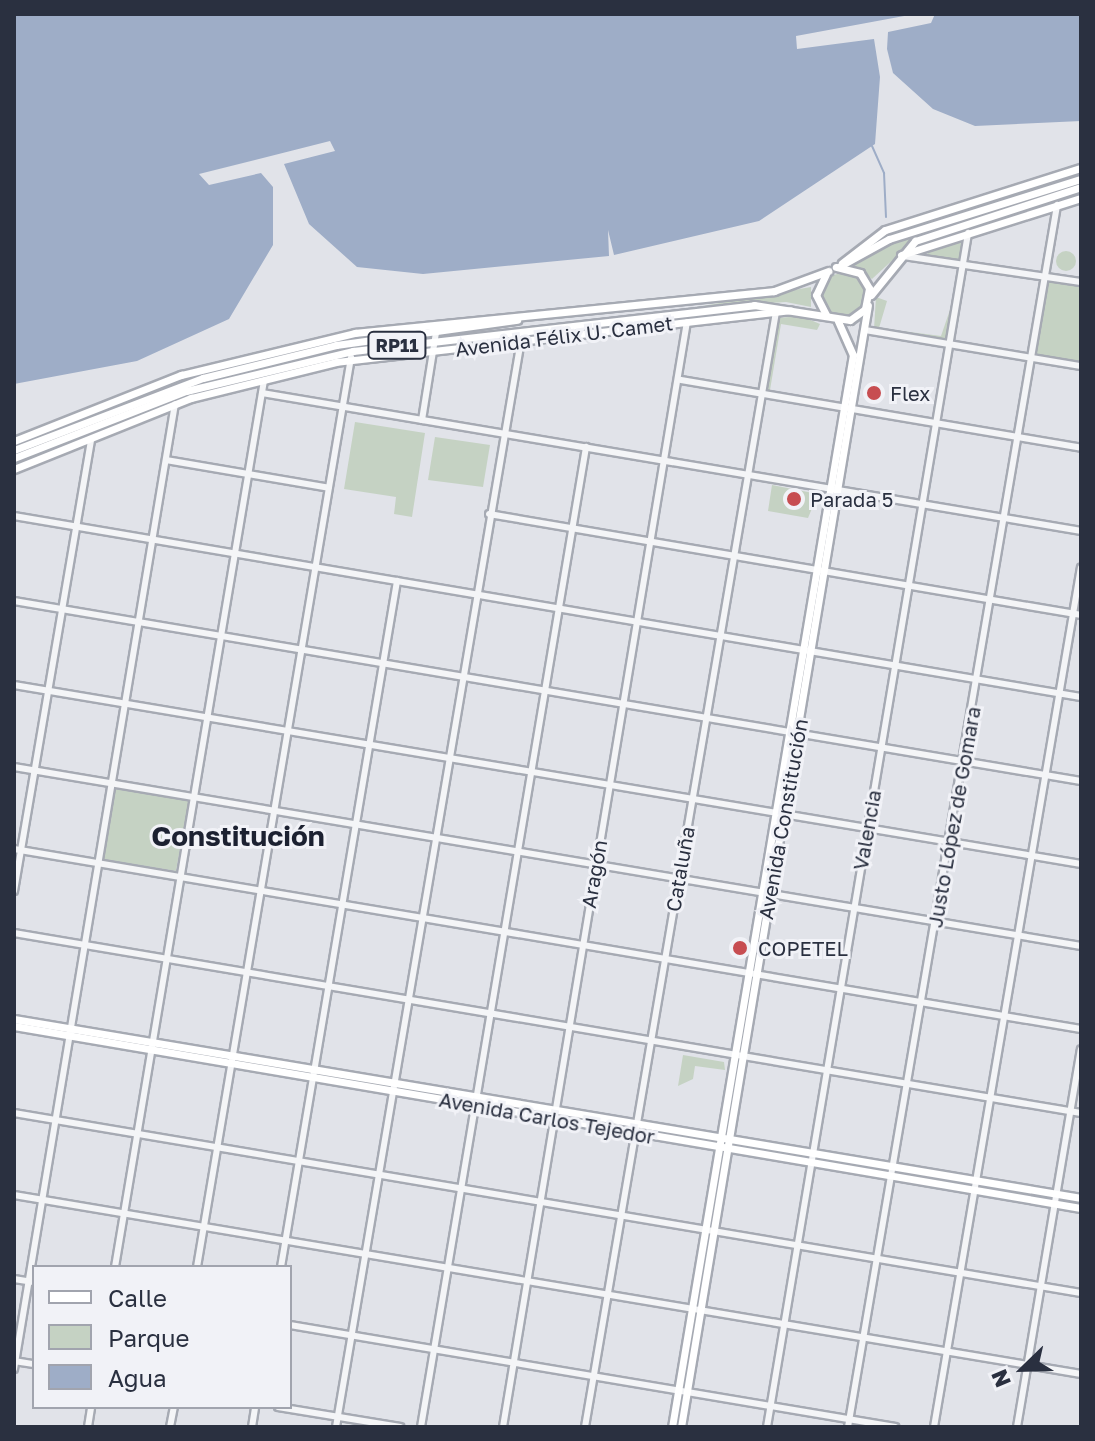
<!DOCTYPE html>
<meta charset="utf-8">
<style>
body{margin:0}
#map{position:relative;width:1095px;height:1441px;overflow:hidden;background:#e1e3e9;font-family:"Golos Text",sans-serif}
div>[style]{position:absolute}
.green>*{inset:0;background:#c5d2c3}
.round{border-radius:50%}
.water>*{inset:0;background:#9eadc7}
.stream>*{height:2px;margin:-1px;padding:0 1px;transform-origin:1px;border-radius:1px;background:#9eadc7}
.roads{filter:drop-shadow(2px 0 #a6aab3) drop-shadow(-2px 0 #a6aab3) drop-shadow(0 2px #a6aab3) drop-shadow(0 -2px #a6aab3)}
.minor>*{height:6px;margin:-3px;padding:0 3px;transform-origin:3px;border-radius:3px;background:#f4f5f7}
.major>*{height:7px;margin:-3.5px;padding:0 3.5px;transform-origin:3.5px;border-radius:3.5px;background:#fff}
.dots>*{width:22px;height:22px;translate:-50% -50%;box-sizing:border-box;border:4px solid #f1f2f7;border-radius:50%}
span{translate:-50% -50%;white-space:nowrap;text-align:center;line-height:1.15;-webkit-text-stroke:6px #f1f2f7;paint-order:stroke}
.shield-label span{padding:2px 6px;background:#f1f2f7;border:2px solid;border-radius:6px;-webkit-text-stroke-width:0}
.shield-label{font-size:18px;color:#2a3040;font-weight:700}
.street-label{font-size:20px;color:#2a3040}
.poi-label{font-size:20px;color:#2a3040}
.left{translate:0 -50%;text-align:left}
.district-label{font-size:28px;color:#1c2131;font-weight:700}
.frame{position:absolute;inset:0;border:16px solid #2a3040;pointer-events:none}
.legend{position:absolute;left:32px;top:1265px;width:260px;height:144px;box-sizing:border-box;background:#f1f2f7;border:2px solid #a1a4ae;margin:0;padding:10px 14px;list-style:none;font-size:24px;color:#2a3040}
.legend li{display:flex;align-items:center;gap:16px;height:40px}
.legend b{width:40px;border:2px solid #a1a4ae}
.north{position:absolute;left:983px;top:1329px;width:80px;height:80px;-webkit-text-stroke:6px #f1f2f7;paint-order:stroke;rotate:247deg;font-size:22px;font-weight:700;line-height:32px;text-align:center;color:#2a3040}
.north::after{content:'';display:block;margin:auto;width:28px;height:36px;background:#2a3040;clip-path:polygon(50% 0,100% 100%,50% 72%,0 100%)}
</style>
<div id="map">
<div class="green">
<div style="clip-path:polygon(1081px 172px,893px 234px,854px 255px,888px 232px)"></div>
<div style="clip-path:polygon(923px 232px,872px 279px,853px 265px,888px 243px)"></div>
<div style="clip-path:polygon(963px 239px,960px 260px,927px 255px,930px 249px)"></div>
<div class="round" style="left:1056px;top:251px;width:20px;height:20px"></div>
<div class="round" style="left:821px;top:273px;width:44px;height:44px"></div>
<div style="clip-path:polygon(1047px 278px,1081px 284px,1081px 364px,1034px 357px)"></div>
<div style="clip-path:polygon(811px 287px,811px 307px,786px 302px,691px 308px)"></div>
<div style="clip-path:polygon(876px 297px,887px 301px,879px 328px,941px 336px,954px 298px,946px 339px,874px 329px)"></div>
<div style="clip-path:polygon(761px 308px,765px 310px,491px 342px,493px 339px)"></div>
<div style="clip-path:polygon(801px 316px,820px 324px,817px 330px,781px 324px,770px 390px,801px 400px,764px 394px,777px 318px)"></div>
<div style="clip-path:polygon(355px 422px,425px 433px,412px 517px,394px 514px,396px 497px,344px 489px)"></div>
<div style="clip-path:polygon(435px 437px,490px 445px,483px 487px,428px 480px)"></div>
<div style="clip-path:polygon(772px 485px,818px 494px,808px 518px,768px 511px)"></div>
<div style="clip-path:polygon(114px 789px,189px 800px,176px 871px,103px 859px)"></div>
<div style="clip-path:polygon(683px 1055px,724px 1062px,725px 1070px,695px 1066px,693px 1079px,678px 1086px)"></div>
</div>
<div class="water">
<div style="clip-path:polygon(14px 14px,915px 14px,796px 36px,797px 49px,874px 39px,880px 77px,875px 144px,759px 221px,614px 255px,608px 230px,609px 256px,423px 274px,357px 267px,309px 224px,284px 164px,335px 151px,330px 141px,199px 174px,209px 185px,261px 173px,273px 187px,273px 245px,229px 319px,137px 361px,14px 384px)"></div>
<div style="clip-path:polygon(935px 14px,1081px 14px,1081px 121px,975px 126px,933px 109px,893px 73px,887px 49px,888px 32px,931px 23px)"></div>
</div>
<div class="stream">
<div style="left:872px;top:146px;width:30px;rotate:66deg"></div>
<div style="left:884px;top:173px;width:44px;rotate:87.4deg"></div>
</div>
<div class="roads">
<div class="minor">
<div style="left:903px;top:256px;width:180px;rotate:8.3deg"></div>
<div style="left:865px;top:330px;width:219px;rotate:9.5deg"></div>
<div style="left:681px;top:380px;width:406px;rotate:9.6deg"></div>
<div style="left:262px;top:393px;width:831px;rotate:9.56deg"></div>
<div style="left:422px;top:420px;width:95px;rotate:-80.9deg"></div>
<div style="left:166px;top:460px;width:165px;rotate:9.7deg"></div>
<div style="left:489px;top:514px;width:601px;rotate:9.68deg"></div>
<div style="left:14px;top:516px;width:1082px;rotate:9.63deg"></div>
<div style="left:14px;top:601px;width:1082px;rotate:9.58deg"></div>
<div style="left:14px;top:685px;width:1082px;rotate:9.52deg"></div>
<div style="left:14px;top:767px;width:1082px;rotate:9.52deg"></div>
<div style="left:14px;top:849px;width:1082px;rotate:9.58deg"></div>
<div style="left:14px;top:891px;width:456px;rotate:-80.3deg"></div>
<div style="left:14px;top:933px;width:1082px;rotate:9.58deg"></div>
<div style="left:14px;top:1113px;width:1082px;rotate:9.58deg"></div>
<div style="left:14px;top:1195px;width:1082px;rotate:9.52deg"></div>
<div style="left:115px;top:1267px;width:899px;rotate:-80.46deg"></div>
<div style="left:197px;top:1267px;width:923px;rotate:-80.39deg"></div>
<div style="left:281px;top:1267px;width:696px;rotate:-80.4deg"></div>
<div style="left:14px;top:1279px;width:20px;rotate:9deg"></div>
<div style="left:290px;top:1325px;width:614px;rotate:9.57deg"></div>
<div style="left:14px;top:1361px;width:20px;rotate:9deg"></div>
<div style="left:14px;top:1369px;width:978px;rotate:-80.53deg"></div>
<div style="left:278px;top:1407px;width:124px;rotate:9.3deg"></div>
<div style="left:88px;top:1427px;width:20px;rotate:-81deg"></div>
<div style="left:170px;top:1427px;width:20px;rotate:-79deg"></div>
<div style="left:252px;top:1427px;width:20px;rotate:-81deg"></div>
<div style="left:336px;top:1427px;width:1103px;rotate:-80.34deg"></div>
<div style="left:421px;top:1427px;width:994px;rotate:-80.44deg"></div>
<div style="left:503px;top:1427px;width:1120px;rotate:-80.55deg"></div>
<div style="left:585px;top:1427px;width:1131px;rotate:-80.28deg"></div>
<div style="left:767px;top:1427px;width:1211px;rotate:-80.44deg"></div>
<div style="left:848px;top:1427px;width:1240px;rotate:-80.29deg"></div>
<div style="left:934px;top:1427px;width:872px;rotate:-80.3deg"></div>
<div style="left:1017px;top:1427px;width:383px;rotate:-80.4deg"></div>
</div>
<div class="major">
<div style="left:901px;top:255px;width:189px;rotate:-17.6deg"></div>
<div style="left:842px;top:263px;width:54px;rotate:-37.5deg"></div>
<div style="left:885px;top:230px;width:206px;rotate:-17.6deg"></div>
<div style="left:840px;top:266px;width:56px;rotate:-28.9deg"></div>
<div style="left:889px;top:239px;width:201px;rotate:-17.4deg"></div>
<div style="left:826px;top:274px;width:23px;rotate:115deg"></div>
<div style="left:816px;top:295px;width:22px;rotate:63deg"></div>
<div style="left:871px;top:295px;width:70px;rotate:-50.8deg"></div>
<div style="left:915px;top:241px;width:175px;rotate:-18deg"></div>
<div style="left:14px;top:441px;width:180px;rotate:-21.6deg"></div>
<div style="left:181px;top:375px;width:179px;rotate:-13.6deg"></div>
<div style="left:355px;top:333px;width:421px;rotate:-5.7deg"></div>
<div style="left:774px;top:291px;width:58px;rotate:-20.3deg"></div>
<div style="left:14px;top:450px;width:202px;rotate:-20.9deg"></div>
<div style="left:203px;top:378px;width:137px;rotate:-13.9deg"></div>
<div style="left:336px;top:345px;width:183px;rotate:-7.9deg"></div>
<div style="left:14px;top:458px;width:185px;rotate:-21.3deg"></div>
<div style="left:186px;top:391px;width:172px;rotate:-13.5deg"></div>
<div style="left:353px;top:351px;width:404px;rotate:-6.5deg"></div>
<div style="left:754px;top:305px;width:97px;rotate:8.9deg"></div>
<div style="left:850px;top:320px;width:19px;rotate:-36deg"></div>
<div style="left:865px;top:309px;width:21px;rotate:-79deg"></div>
<div style="left:869px;top:288px;width:17px;rotate:-121deg"></div>
<div style="left:860px;top:273px;width:25px;rotate:-166deg"></div>
<div style="left:14px;top:469px;width:191px;rotate:-21.9deg"></div>
<div style="left:191px;top:398px;width:149px;rotate:-13.9deg"></div>
<div style="left:336px;top:362px;width:457px;rotate:-6.5deg"></div>
<div style="left:14px;top:1019px;width:1082px;rotate:9.52deg"></div>
<div style="left:14px;top:1026px;width:1082px;rotate:9.68deg"></div>
<div style="left:672px;top:1427px;width:1087px;rotate:-80.42deg"></div>
<div style="left:853px;top:355px;width:37px;rotate:-114deg"></div>
<div style="left:681px;top:1427px;width:1137px;rotate:-80.54deg"></div>
</div>
</div>
<div class="dots">
<div style="left:874px;top:393px;background:#c74d51"></div>
<div style="left:794px;top:499px;background:#c74d51"></div>
<div style="left:740px;top:948px;background:#c74d51"></div>
</div>
<div class="shield-label">
<span style="left:397px;top:345px">RP11</span>
</div>
<div class="street-label">
<span style="left:564px;top:336px;rotate:-7deg">Avenida Félix U. Camet</span>
<span style="left:954px;top:817px;rotate:-80deg">Justo López de Gomara</span>
<span style="left:783px;top:819px;rotate:-80deg">Avenida Constitución</span>
<span style="left:867px;top:830px;rotate:-80deg">Valencia</span>
<span style="left:680px;top:869px;rotate:-80deg">Cataluña</span>
<span style="left:594px;top:874px;rotate:-80deg">Aragón</span>
<span style="left:547px;top:1118px;rotate:10deg">Avenida Carlos Tejedor</span>
</div>
<div class="poi-label">
<span class="left" style="left:890px;top:393px">Flex</span>
<span class="left" style="left:810px;top:499px">Parada 5</span>
<span class="left" style="left:758px;top:948px">COPETEL</span>
</div>
<div class="district-label">
<span style="left:238px;top:836px">Constitución</span>
</div>
<div class="frame"></div>
<ul class="legend">
<li><b style="height:10px;background:#fff"></b>Calle</li>
<li><b style="height:22px;background:#c5d2c3"></b>Parque</li>
<li><b style="height:22px;background:#9eadc7"></b>Agua</li>
</ul>
<div class="north">N</div>
</div>
